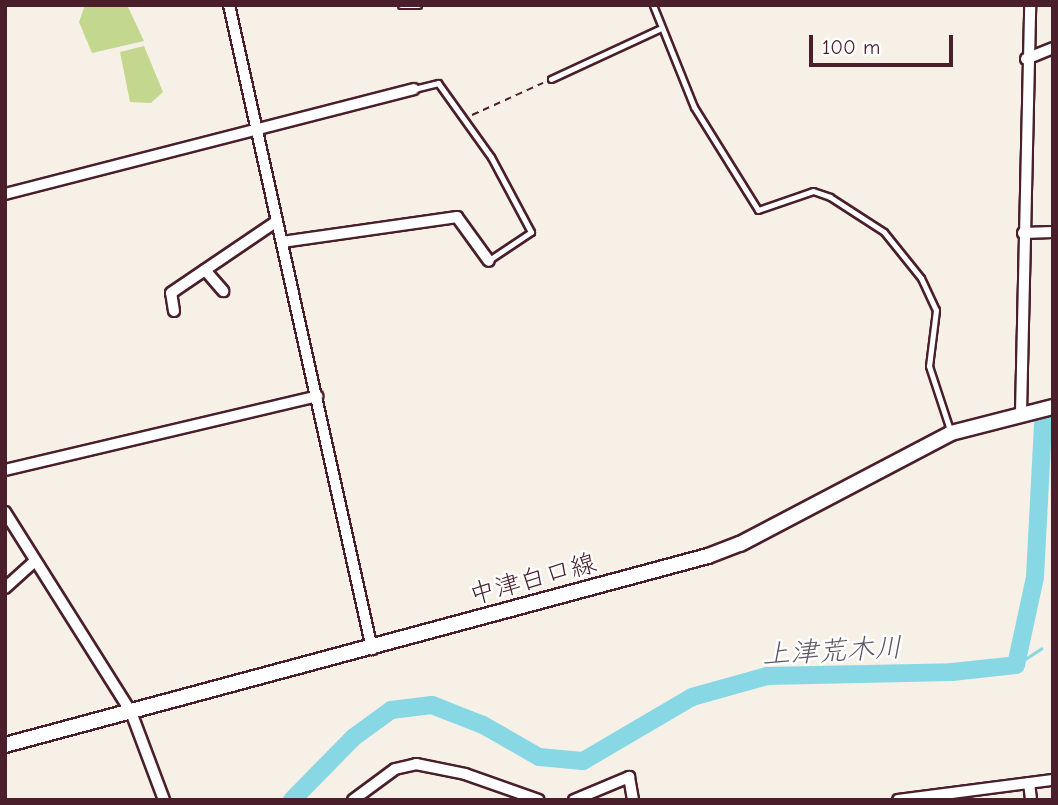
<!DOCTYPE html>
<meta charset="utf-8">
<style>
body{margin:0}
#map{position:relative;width:1058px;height:805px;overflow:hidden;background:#f7f0e7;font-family:"Comic Neue","Klee One",sans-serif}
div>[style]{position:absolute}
.green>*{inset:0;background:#c3d88e}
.stream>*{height:2.5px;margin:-1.25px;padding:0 1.25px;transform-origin:1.25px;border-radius:1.25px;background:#88d7e5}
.river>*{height:18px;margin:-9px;padding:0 9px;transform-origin:9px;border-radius:9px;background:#88d7e5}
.path>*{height:2px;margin-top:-1px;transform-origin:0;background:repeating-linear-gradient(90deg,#4a1f2b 0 7px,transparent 0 12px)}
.roads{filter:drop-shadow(2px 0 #4a1f2b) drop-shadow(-2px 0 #4a1f2b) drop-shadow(0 2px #4a1f2b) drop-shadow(0 -2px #4a1f2b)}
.lane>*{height:5px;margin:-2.5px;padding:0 2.5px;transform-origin:2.5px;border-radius:2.5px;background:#fff}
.street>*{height:10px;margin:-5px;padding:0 5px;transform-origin:5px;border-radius:5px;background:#fff}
.secondary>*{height:14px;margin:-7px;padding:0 7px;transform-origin:7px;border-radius:7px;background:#fff}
span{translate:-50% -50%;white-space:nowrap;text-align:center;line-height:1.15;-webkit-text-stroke:5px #fff;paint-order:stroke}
.street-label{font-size:26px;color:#4a1f2b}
.water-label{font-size:28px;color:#5d5663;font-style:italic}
.frame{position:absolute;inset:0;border:7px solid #4a1f2b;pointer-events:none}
.scale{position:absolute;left:809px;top:35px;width:144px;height:32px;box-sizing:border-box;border:4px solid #4a1f2b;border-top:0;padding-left:9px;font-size:21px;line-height:24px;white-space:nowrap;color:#4a1f2b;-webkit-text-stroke:5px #fff;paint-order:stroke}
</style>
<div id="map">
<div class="green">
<div style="clip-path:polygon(85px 5px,127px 5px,144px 41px,92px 53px,79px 22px)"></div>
<div style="clip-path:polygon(144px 46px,163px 92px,151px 103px,130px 102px,120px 52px)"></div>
</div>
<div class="stream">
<div style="left:1016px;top:665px;width:30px;rotate:-33deg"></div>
</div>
<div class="river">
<div style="left:292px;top:800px;width:88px;rotate:-45.5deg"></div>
<div style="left:354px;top:737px;width:46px;rotate:-36.1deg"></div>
<div style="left:391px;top:710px;width:41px;rotate:-7deg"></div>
<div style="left:432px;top:705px;width:55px;rotate:21.4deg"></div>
<div style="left:483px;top:725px;width:64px;rotate:29.7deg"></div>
<div style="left:539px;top:757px;width:44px;rotate:5.2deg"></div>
<div style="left:583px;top:761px;width:126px;rotate:-30.4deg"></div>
<div style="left:692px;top:697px;width:78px;rotate:-15.6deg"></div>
<div style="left:767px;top:676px;width:185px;rotate:-1.2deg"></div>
<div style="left:952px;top:672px;width:64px;rotate:-6.2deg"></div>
<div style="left:1016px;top:665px;width:90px;rotate:-77.8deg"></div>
<div style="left:1035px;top:577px;width:153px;rotate:-87deg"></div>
<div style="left:1043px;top:424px;width:15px;rotate:-48deg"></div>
</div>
<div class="path">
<div style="left:472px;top:115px;width:78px;rotate:-24.3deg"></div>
</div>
<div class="roads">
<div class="lane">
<div style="left:401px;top:5px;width:17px"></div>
<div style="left:653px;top:5px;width:110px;rotate:68.1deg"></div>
<div style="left:694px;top:107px;width:121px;rotate:58.1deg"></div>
<div style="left:758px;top:210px;width:58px;rotate:-19.1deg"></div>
<div style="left:813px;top:191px;width:18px;rotate:19deg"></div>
<div style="left:830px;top:197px;width:64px;rotate:32.9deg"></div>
<div style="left:884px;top:232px;width:59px;rotate:51.2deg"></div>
<div style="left:921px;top:278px;width:35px;rotate:65deg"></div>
<div style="left:936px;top:310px;width:56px;rotate:97.1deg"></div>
<div style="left:929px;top:366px;width:71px;rotate:71.8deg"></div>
<div style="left:551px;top:79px;width:119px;rotate:-24.8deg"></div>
<div style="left:414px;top:89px;width:25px;rotate:-14deg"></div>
<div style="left:438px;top:83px;width:91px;rotate:54.4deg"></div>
<div style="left:491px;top:157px;width:85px;rotate:61.9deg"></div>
<div style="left:531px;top:232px;width:50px;rotate:146.3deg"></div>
</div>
<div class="street">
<div style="left:229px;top:5px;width:660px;rotate:77.48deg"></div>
<div style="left:1026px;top:59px;width:29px;rotate:-22deg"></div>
<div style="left:5px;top:194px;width:422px;rotate:-14.4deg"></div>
<div style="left:1023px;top:233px;width:30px;rotate:-2deg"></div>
<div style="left:282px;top:242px;width:177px;rotate:-8.1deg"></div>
<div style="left:457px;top:217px;width:54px;rotate:54deg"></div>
<div style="left:205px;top:270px;width:28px;rotate:49deg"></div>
<div style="left:174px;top:311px;width:18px;rotate:-99deg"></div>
<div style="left:171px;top:293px;width:128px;rotate:-34.2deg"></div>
<div style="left:1021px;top:412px;width:407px;rotate:-88.7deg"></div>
<div style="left:5px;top:470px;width:321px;rotate:-13.3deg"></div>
<div style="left:5px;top:512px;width:236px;rotate:57.8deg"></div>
<div style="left:131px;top:712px;width:94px;rotate:69.4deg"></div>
<div style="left:5px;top:588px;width:38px;rotate:-42deg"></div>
<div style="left:1029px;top:783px;width:17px;rotate:83deg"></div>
<div style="left:353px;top:800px;width:52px;rotate:-36.4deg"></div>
<div style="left:395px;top:769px;width:22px;rotate:-13deg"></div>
<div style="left:416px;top:764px;width:50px;rotate:11.5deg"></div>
<div style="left:465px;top:774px;width:78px;rotate:19.4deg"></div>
<div style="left:574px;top:800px;width:60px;rotate:-22.7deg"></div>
<div style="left:629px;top:777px;width:23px;rotate:80deg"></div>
<div style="left:898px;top:800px;width:156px;rotate:-7.4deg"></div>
</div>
<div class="secondary">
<div style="left:5px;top:745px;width:728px;rotate:-15.05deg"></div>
<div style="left:708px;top:556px;width:34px;rotate:-21deg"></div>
<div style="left:740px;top:544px;width:238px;rotate:-27.7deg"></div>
<div style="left:951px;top:433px;width:105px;rotate:-14.3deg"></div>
</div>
</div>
<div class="street-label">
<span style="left:533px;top:580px;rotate:-15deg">中津白口線</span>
</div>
<div class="water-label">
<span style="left:832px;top:651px;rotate:-3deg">上津荒木川</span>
</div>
<div class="frame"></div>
<div class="scale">100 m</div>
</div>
